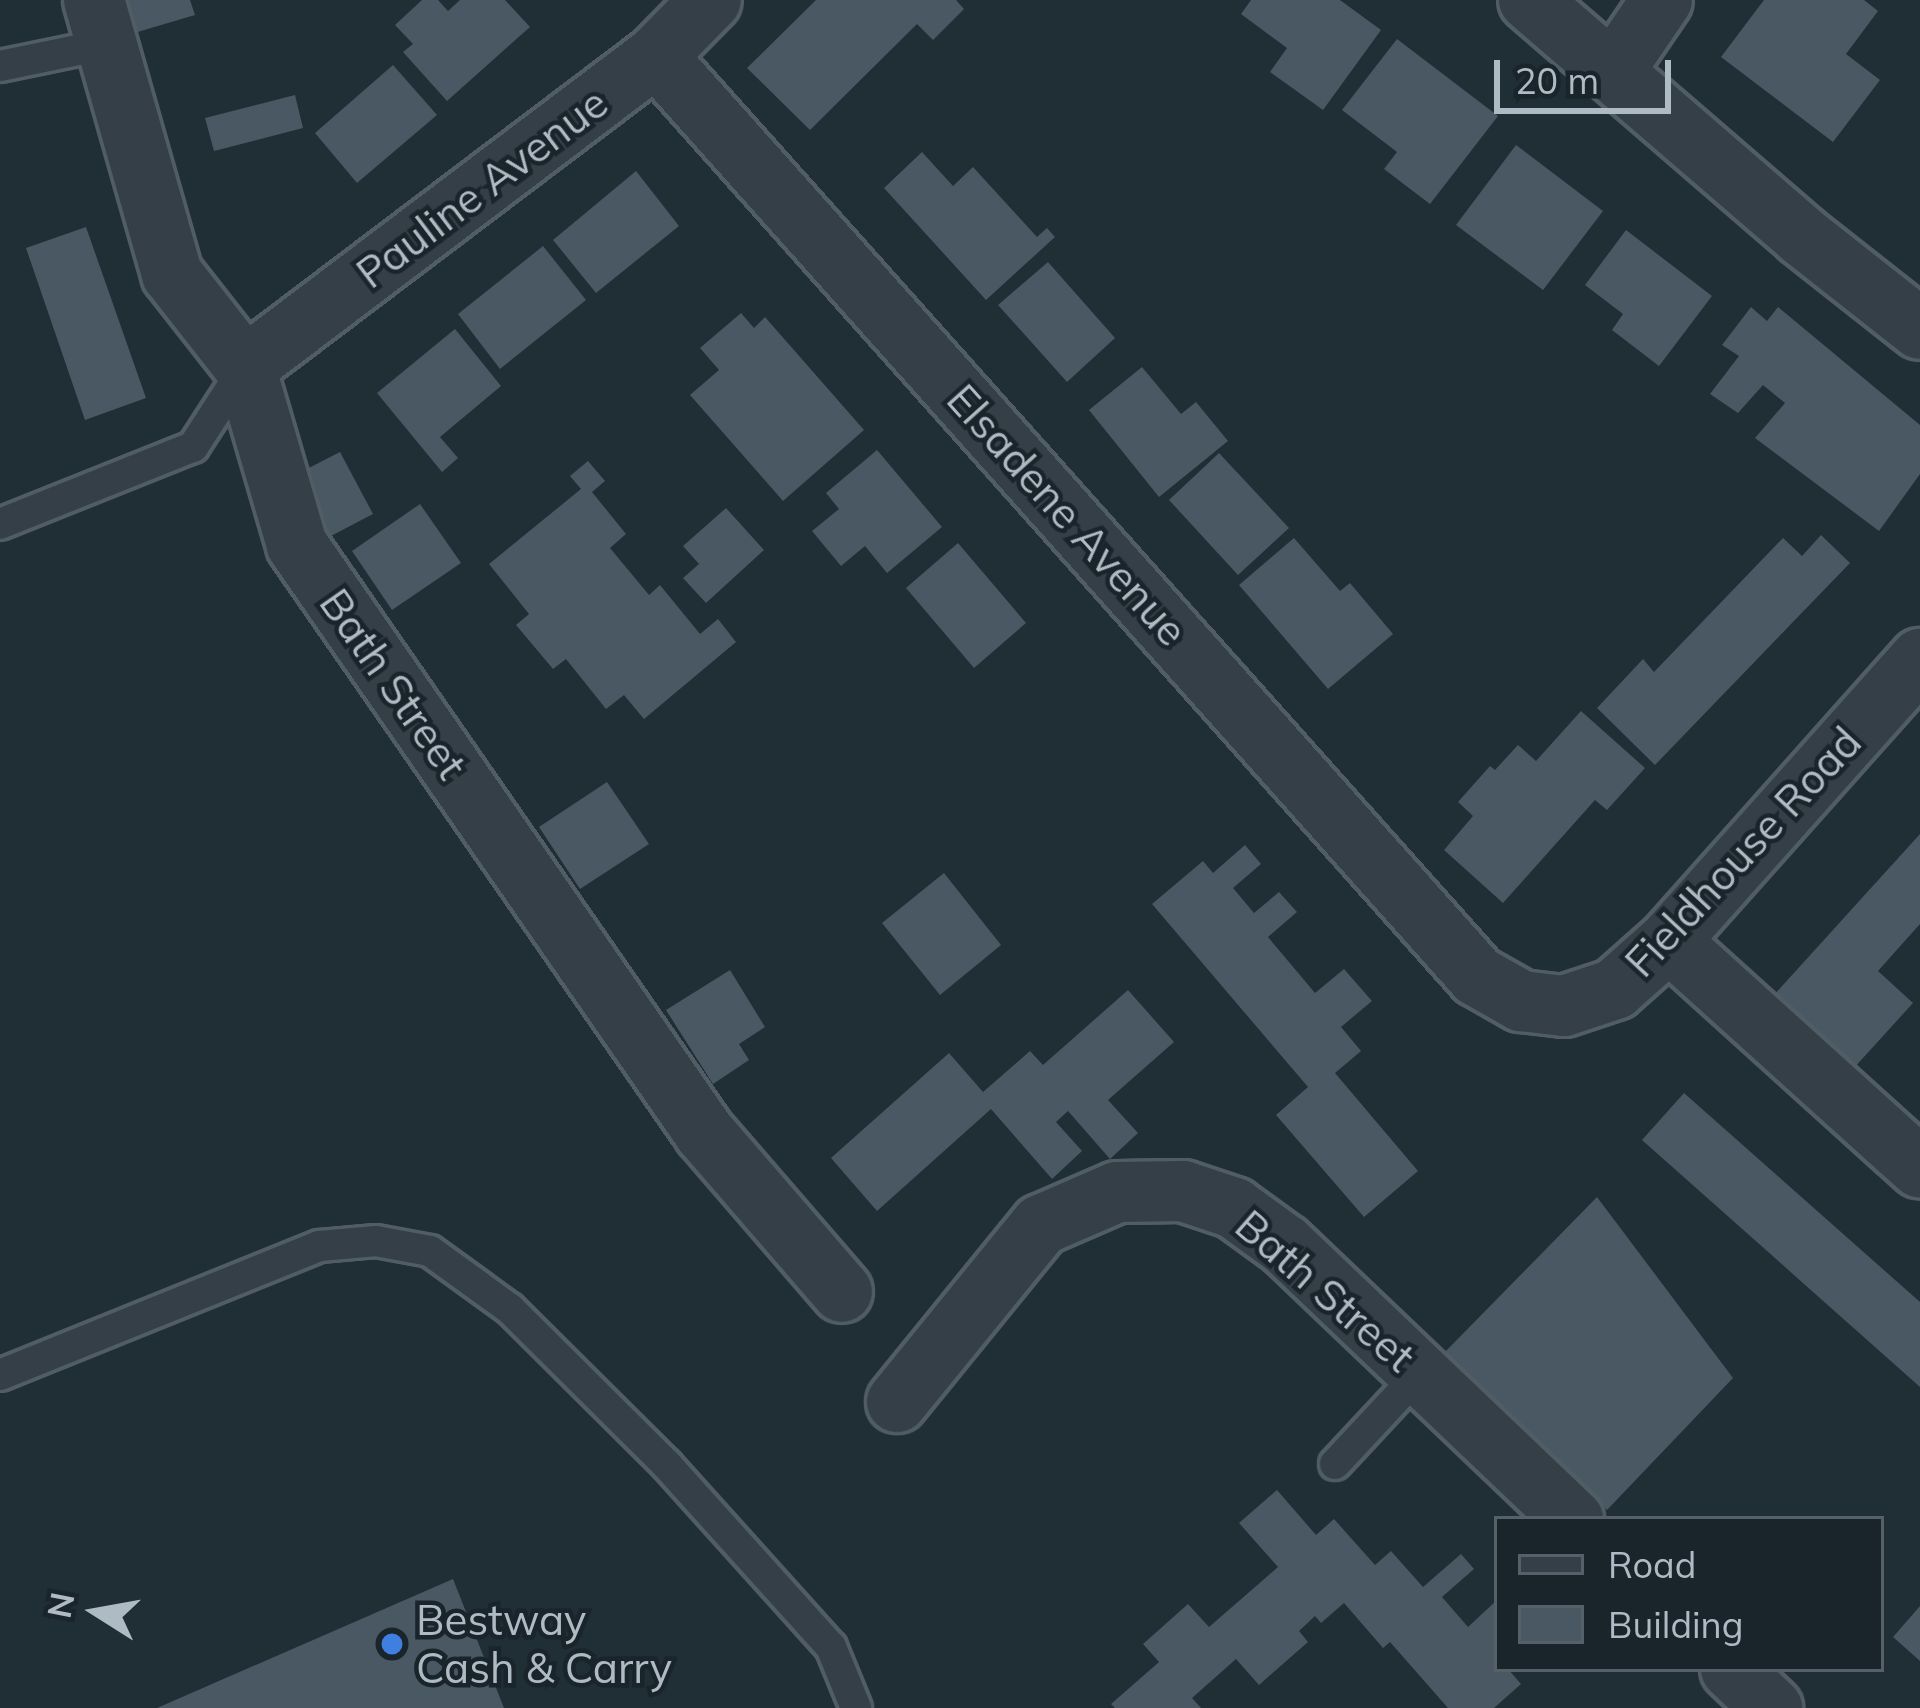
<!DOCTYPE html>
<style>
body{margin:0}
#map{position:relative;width:1920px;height:1708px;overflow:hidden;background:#202e36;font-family:Mulish,sans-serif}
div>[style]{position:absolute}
.building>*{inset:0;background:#495862}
.roads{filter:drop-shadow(3px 0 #515d65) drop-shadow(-3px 0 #515d65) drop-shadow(0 3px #515d65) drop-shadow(0 -3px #515d65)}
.lane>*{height:30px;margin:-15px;padding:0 15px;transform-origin:15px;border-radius:15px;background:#343f47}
.street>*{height:60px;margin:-30px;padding:0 30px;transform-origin:30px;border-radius:30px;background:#343f47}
.dots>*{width:33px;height:33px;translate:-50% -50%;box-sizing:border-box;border:6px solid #19242b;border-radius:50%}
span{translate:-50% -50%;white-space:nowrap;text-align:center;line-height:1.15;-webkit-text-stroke:9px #19242b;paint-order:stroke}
.street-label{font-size:42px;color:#aebac4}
.poi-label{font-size:42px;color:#aebac4}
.left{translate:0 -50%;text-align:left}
.legend{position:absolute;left:1494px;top:1516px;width:390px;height:156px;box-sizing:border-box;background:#19242b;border:3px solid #556068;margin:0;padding:15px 21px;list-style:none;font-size:36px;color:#aebac4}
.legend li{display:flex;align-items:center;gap:24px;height:60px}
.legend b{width:60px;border:3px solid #556068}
.north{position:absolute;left:36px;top:1552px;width:120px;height:120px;-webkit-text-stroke:9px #19242b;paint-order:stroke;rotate:281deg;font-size:33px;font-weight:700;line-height:48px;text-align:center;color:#aebac4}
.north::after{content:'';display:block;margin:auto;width:42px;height:54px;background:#aebac4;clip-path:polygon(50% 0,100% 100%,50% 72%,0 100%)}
.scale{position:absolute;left:1494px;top:60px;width:177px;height:54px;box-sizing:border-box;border:6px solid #aebac4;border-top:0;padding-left:15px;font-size:36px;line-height:42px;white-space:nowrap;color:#aebac4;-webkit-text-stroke:9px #19242b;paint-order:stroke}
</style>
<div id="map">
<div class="building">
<div style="clip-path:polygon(120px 0,190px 0,195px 15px,131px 34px)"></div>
<div style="clip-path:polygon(422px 0,438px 0,448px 11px,460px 0,505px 0,530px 27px,447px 101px,403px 52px,413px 44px,395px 25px)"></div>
<div style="clip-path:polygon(816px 0,956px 0,964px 9px,933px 40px,917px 24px,810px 130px,747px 68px)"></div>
<div style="clip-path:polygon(1251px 0,1340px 0,1381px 30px,1323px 110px,1270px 72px,1287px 48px,1241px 14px)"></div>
<div style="clip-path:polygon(1764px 0,1864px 0,1878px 11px,1846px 54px,1880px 80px,1833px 142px,1721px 57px)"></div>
<div style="clip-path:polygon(1397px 39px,1498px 116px,1430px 204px,1384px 169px,1397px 152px,1342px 110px)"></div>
<div style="clip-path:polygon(393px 65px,437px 115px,357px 183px,315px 133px)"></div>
<div style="clip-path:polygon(295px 95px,303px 128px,214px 151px,205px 118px)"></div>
<div style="clip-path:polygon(1516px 145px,1603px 211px,1543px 290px,1456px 225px)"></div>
<div style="clip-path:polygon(922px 152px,953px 186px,973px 167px,1037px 237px,1047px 228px,1055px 237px,986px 300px,884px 188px)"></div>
<div style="clip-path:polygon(636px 171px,679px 226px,596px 293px,553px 240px)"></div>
<div style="clip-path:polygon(86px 227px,146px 398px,85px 420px,26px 248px)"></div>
<div style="clip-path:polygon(1626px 230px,1712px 296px,1659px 366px,1612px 330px,1623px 314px,1585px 285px)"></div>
<div style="clip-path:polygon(543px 246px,586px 300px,500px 369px,458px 314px)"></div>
<div style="clip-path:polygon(1048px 262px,1115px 338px,1067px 382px,998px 305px)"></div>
<div style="clip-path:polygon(1751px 307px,1767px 321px,1778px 307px,1920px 425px,1920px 474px,1879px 531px,1755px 438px,1785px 403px,1763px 385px,1738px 413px,1710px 394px,1739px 356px,1722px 345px)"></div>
<div style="clip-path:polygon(741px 313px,754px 328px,765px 317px,864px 430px,783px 501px,690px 395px,719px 370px,700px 348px)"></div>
<div style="clip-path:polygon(455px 329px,501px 386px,440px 437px,458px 458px,442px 472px,377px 393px)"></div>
<div style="clip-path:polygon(1142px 367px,1181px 414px,1196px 402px,1228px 441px,1159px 497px,1089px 410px)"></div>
<div style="clip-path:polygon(877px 450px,942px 527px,887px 573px,865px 546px,841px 566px,812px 531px,839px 509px,826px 493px)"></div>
<div style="clip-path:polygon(340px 452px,373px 514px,329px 537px,297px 474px)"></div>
<div style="clip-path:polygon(1219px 453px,1289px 528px,1238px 575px,1169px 500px)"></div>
<div style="clip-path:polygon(588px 461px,605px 481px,592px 492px,626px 534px,610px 548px,649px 595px,660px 585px,700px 634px,718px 619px,736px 642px,644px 719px,624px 695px,606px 709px,566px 659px,553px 669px,516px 625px,529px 614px,489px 564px,581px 489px,570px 476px)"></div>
<div style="clip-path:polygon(420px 504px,461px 563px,392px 610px,352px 551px)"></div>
<div style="clip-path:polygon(726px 508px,764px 550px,706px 603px,683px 578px,699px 564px,683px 546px)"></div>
<div style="clip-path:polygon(1821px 535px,1850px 563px,1655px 765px,1597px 708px,1643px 659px,1654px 672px,1783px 538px,1802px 556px)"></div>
<div style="clip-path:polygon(1294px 538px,1340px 591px,1350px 583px,1393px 634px,1328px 689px,1239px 585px)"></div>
<div style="clip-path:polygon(958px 543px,1026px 623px,974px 668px,906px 588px)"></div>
<div style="clip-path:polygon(1581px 711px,1645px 768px,1607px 810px,1595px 800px,1503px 903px,1444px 850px,1473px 816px,1458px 802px,1490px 766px,1495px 770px,1518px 745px,1536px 761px)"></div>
<div style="clip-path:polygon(607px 782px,649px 844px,580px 889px,539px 827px)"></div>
<div style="clip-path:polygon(1920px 834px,1920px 924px,1878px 971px,1913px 1003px,1853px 1069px,1773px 996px)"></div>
<div style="clip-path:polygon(1245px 845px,1261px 864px,1233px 888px,1254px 913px,1279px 892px,1297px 912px,1268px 937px,1315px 993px,1344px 969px,1372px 1001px,1341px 1027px,1361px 1051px,1335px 1073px,1418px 1171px,1364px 1217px,1276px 1115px,1308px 1087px,1152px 904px,1203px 861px,1213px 873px)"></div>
<div style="clip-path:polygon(944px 873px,1001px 945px,940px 995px,882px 923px)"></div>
<div style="clip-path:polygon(730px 970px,765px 1027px,739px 1044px,749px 1060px,713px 1084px,666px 1010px)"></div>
<div style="clip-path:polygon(1128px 990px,1174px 1042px,1108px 1100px,1138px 1133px,1110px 1159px,1068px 1111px,1056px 1122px,1082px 1151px,1052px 1179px,991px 1109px,877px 1211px,831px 1158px,949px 1053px,983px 1092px,1030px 1051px,1043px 1065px)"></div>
<div style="clip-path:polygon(1684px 1093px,1920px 1302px,1920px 1387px,1642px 1140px)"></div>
<div style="clip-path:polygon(1597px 1197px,1733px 1378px,1607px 1510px,1444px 1353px)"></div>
<div style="clip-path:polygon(1277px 1490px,1316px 1535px,1334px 1519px,1375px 1565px,1391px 1551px,1423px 1587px,1461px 1554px,1474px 1569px,1442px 1597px,1468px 1627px,1497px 1600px,1497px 1669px,1508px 1669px,1521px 1684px,1494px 1708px,1448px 1708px,1390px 1642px,1383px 1648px,1344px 1603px,1321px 1623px,1315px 1616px,1299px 1631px,1308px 1642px,1259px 1685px,1236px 1659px,1192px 1698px,1201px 1708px,1115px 1708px,1111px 1704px,1159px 1662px,1143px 1644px,1188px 1604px,1209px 1627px,1278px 1567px,1239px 1523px)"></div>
<div style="clip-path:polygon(453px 1579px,504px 1708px,157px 1708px)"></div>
<div style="clip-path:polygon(1920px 1606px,1920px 1661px,1893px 1637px)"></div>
</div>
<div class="roads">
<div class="lane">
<div style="left:0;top:66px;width:109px;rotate:-11.6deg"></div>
<div style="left:0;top:524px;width:208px;rotate:-21.8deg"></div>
<div style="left:193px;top:447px;width:95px;rotate:-57deg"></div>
<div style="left:0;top:1375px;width:345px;rotate:-22deg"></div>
<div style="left:320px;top:1246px;width:56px;rotate:-5.1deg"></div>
<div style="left:376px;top:1241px;width:55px;rotate:10.5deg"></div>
<div style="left:430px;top:1251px;width:99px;rotate:35.9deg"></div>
<div style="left:510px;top:1309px;width:221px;rotate:44.8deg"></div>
<div style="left:667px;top:1465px;width:245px;rotate:48deg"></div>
<div style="left:831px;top:1647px;width:66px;rotate:67.7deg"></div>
<div style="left:1335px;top:1464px;width:125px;rotate:-47deg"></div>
</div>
<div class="street">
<div style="left:94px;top:0;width:285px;rotate:74.1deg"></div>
<div style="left:172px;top:274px;width:118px;rotate:51.9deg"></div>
<div style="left:245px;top:367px;width:185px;rotate:73.7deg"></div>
<div style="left:297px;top:545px;width:714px;rotate:55.26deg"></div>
<div style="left:704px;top:1132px;width:211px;rotate:49.2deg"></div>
<div style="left:1529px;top:0;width:361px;rotate:40.8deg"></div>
<div style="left:1802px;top:236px;width:150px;rotate:38.2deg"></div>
<div style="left:656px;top:56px;width:1233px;rotate:48.25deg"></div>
<div style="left:1477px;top:976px;width:51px;rotate:29.6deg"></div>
<div style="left:1521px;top:1001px;width:43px;rotate:6.6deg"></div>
<div style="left:1564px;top:1006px;width:54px;rotate:-18.4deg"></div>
<div style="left:1615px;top:989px;width:72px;rotate:-41.6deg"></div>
<div style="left:1669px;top:941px;width:378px;rotate:-48.3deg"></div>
<div style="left:1613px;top:72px;width:87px;rotate:-55.8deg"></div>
<div style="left:245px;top:367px;width:515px;rotate:-37.11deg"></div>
<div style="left:656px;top:56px;width:78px;rotate:-45.5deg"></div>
<div style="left:1669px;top:941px;width:338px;rotate:42.1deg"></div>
<div style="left:897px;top:1402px;width:228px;rotate:-50.9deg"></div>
<div style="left:1041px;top:1225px;width:83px;rotate:-23.5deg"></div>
<div style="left:1117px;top:1192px;width:66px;rotate:-0.9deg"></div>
<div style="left:1183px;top:1191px;width:54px;rotate:18.4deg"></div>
<div style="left:1234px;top:1208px;width:63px;rotate:36deg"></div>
<div style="left:1285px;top:1245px;width:398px;rotate:43.6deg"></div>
<div style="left:1731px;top:1669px;width:57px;rotate:43.6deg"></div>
</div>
</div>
<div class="dots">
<div style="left:392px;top:1644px;background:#3f7fe0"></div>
</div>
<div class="street-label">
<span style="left:482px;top:188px;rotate:-37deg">Pauline Avenue</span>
<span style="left:1067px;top:515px;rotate:48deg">Elsadene Avenue</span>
<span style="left:393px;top:684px;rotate:55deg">Bath Street</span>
<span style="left:1743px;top:852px;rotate:-47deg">Fieldhouse Road</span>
<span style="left:1325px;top:1291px;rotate:41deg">Bath Street</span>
</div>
<div class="poi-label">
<span class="left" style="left:416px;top:1644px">Bestway<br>Cash &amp; Carry</span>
</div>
<ul class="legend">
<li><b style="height:15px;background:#343f47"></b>Road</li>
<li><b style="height:33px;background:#495862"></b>Building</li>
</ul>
<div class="north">N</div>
<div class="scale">20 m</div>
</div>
